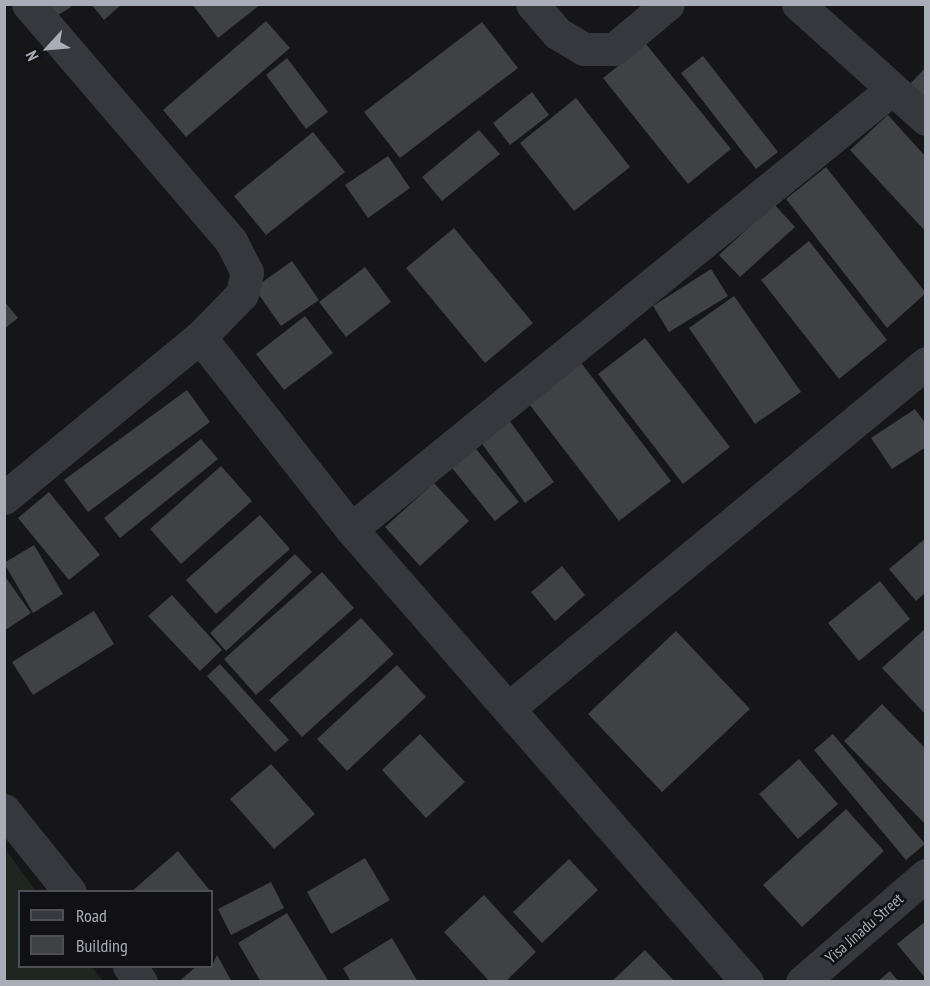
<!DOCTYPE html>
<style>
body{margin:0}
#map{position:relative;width:930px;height:986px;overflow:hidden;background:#161618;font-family:"PT Sans Narrow",sans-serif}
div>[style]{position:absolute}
.green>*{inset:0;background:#1e261f}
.building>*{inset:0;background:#404145}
.minor>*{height:33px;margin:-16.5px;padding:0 16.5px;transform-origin:16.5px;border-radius:16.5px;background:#37383d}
span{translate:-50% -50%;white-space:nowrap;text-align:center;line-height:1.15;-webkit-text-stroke:5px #111113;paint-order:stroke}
.street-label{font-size:16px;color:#a8adb8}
.frame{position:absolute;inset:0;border:6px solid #a8adb8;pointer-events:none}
.legend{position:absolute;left:18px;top:890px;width:195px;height:78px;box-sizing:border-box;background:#111113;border:2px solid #4d4f55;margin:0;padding:8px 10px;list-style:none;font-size:18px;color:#a8adb8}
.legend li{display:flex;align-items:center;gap:12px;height:30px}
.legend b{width:30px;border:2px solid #4d4f55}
.north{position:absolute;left:18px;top:18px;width:60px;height:60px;-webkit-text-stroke:4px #111113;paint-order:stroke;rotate:244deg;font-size:16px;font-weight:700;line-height:24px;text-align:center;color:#a8adb8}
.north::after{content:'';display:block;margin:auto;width:21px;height:27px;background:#a8adb8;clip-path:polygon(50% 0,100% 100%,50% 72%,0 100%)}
</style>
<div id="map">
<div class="green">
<div style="clip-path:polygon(5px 849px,36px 891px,20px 892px,20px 966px,92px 967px,103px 981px,5px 981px)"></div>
</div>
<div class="building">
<div style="clip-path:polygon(40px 4px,69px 4px,71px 7px,50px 20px)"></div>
<div style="clip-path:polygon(91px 4px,122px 4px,104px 20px)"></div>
<div style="clip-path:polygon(192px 4px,261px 4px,218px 38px)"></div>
<div style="clip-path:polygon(266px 21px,290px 48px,186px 137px,163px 110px)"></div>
<div style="clip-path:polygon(482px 22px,518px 68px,400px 158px,364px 112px)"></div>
<div style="clip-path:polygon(646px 44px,731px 149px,688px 184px,603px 78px)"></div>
<div style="clip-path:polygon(703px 56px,778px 152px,756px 169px,681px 73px)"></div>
<div style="clip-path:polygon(287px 58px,328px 112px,306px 129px,266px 75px)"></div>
<div style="clip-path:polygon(926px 67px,926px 100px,909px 85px)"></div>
<div style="clip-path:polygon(532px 92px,549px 115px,510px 145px,493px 123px)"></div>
<div style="clip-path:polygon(576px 98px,630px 167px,574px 211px,520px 143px)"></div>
<div style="clip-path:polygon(888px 115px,926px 157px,926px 232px,850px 150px)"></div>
<div style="clip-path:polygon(479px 130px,500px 154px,442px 201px,422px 177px)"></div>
<div style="clip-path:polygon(313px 132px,345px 172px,266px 235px,234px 196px)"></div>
<div style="clip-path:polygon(388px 156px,410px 188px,368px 218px,345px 185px)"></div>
<div style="clip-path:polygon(826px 167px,926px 293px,887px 328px,786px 199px)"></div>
<div style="clip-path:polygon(774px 204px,795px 227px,740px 277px,719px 255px)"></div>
<div style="clip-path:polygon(454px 228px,533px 323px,485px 363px,406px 268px)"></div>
<div style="clip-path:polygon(809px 241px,887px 340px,839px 379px,761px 280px)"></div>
<div style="clip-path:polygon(292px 261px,319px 300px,281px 326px,254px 288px)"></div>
<div style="clip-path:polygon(365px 267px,391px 302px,346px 337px,319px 302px)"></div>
<div style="clip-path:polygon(711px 269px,728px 296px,669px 332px,653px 306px)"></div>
<div style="clip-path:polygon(734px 296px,801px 392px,755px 424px,689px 328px)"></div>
<div style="clip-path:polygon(4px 301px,18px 318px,4px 329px)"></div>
<div style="clip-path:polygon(305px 316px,333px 353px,284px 390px,256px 354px)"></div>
<div style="clip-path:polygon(645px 338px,730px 447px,683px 484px,598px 374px)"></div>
<div style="clip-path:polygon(579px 360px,671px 481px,619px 521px,526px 400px)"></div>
<div style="clip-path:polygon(187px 390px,210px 422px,88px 512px,64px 480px)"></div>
<div style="clip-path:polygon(915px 409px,926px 424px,926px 447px,892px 469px,871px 438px)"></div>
<div style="clip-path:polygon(509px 420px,554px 482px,525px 503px,480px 441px)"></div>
<div style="clip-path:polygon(201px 439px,218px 459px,120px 538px,104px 518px)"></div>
<div style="clip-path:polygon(476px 449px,519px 502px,495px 521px,452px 468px)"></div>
<div style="clip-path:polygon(221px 466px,252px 501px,181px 564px,150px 529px)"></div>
<div style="clip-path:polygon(434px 483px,469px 521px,420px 566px,385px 527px)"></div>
<div style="clip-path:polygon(49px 492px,100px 555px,69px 580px,18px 518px)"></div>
<div style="clip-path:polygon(260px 515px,290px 549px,216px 614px,186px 580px)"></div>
<div style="clip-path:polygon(926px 538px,926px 592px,916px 601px,889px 569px)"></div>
<div style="clip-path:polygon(34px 545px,63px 594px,33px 613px,4px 563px)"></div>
<div style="clip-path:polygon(295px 554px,312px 572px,226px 651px,210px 633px)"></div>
<div style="clip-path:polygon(562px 566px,585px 595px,555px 621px,531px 592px)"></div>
<div style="clip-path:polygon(322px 572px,354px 608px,256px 695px,224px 659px)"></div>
<div style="clip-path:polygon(4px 575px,31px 613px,4px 631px)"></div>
<div style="clip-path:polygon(880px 581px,910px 619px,859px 661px,828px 623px)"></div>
<div style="clip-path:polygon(172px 595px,222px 650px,200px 671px,148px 616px)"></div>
<div style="clip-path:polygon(94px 611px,114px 644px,33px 695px,12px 662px)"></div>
<div style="clip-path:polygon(361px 618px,394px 654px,302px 737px,269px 700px)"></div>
<div style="clip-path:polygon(926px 628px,926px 715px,882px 668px)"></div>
<div style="clip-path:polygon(676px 631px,750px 709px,662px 792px,588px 714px)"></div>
<div style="clip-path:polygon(220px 664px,289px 740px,275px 752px,207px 676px)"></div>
<div style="clip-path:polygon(397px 665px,426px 697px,347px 771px,317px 739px)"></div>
<div style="clip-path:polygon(882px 704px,926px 749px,926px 825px,844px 741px)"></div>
<div style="clip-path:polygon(420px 734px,465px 782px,426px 818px,382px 770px)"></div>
<div style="clip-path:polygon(833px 734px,925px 844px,906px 860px,814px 750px)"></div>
<div style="clip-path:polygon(799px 759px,838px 804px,798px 839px,759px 794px)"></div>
<div style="clip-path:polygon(271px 764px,315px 814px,274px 849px,230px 799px)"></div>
<div style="clip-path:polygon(846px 809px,884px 851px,802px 927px,763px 885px)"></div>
<div style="clip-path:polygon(178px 851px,211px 892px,131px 892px)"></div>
<div style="clip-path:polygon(365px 858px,390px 900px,331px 934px,307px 892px)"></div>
<div style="clip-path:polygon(569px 859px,598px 890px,542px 943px,513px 912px)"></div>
<div style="clip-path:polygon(271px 882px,284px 908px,231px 935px,218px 909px)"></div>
<div style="clip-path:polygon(484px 895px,536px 952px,505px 982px,490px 982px,444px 932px)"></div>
<div style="clip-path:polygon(287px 913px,329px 982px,261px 982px,238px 943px)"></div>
<div style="clip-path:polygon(926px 921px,926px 979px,897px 944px)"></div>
<div style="clip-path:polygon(392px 938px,418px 982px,351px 982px,343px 968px)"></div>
<div style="clip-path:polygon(645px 950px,675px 982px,611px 982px)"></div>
<div style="clip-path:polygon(217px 955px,232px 982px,178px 982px,197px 966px,212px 966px)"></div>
<div style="clip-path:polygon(890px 971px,899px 982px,877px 982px)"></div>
</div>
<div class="minor">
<div style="left:28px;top:4px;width:312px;rotate:49.4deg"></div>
<div style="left:231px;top:241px;width:35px;rotate:63deg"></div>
<div style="left:247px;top:272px;width:23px;rotate:103deg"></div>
<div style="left:242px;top:294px;width:60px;rotate:134.3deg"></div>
<div style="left:532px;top:4px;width:38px;rotate:49deg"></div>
<div style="left:557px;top:33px;width:31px;rotate:31deg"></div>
<div style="left:584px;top:49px;width:30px"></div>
<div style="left:614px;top:49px;width:70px;rotate:-39.8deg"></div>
<div style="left:798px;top:4px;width:172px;rotate:41.9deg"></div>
<div style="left:4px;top:498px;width:254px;rotate:-39.4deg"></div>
<div style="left:200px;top:337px;width:244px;rotate:51.8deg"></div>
<div style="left:351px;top:529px;width:602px;rotate:48.84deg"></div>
<div style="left:351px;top:529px;width:697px;rotate:-39.12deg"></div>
<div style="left:509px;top:708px;width:541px;rotate:-39.6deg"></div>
<div style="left:4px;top:810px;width:105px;rotate:51.2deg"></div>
<div style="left:129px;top:966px;width:20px;rotate:53deg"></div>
<div style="left:802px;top:982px;width:164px;rotate:-40.8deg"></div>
</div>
<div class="street-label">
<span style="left:864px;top:928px;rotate:-41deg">Yisa Jinadu Street</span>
</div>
<div class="frame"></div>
<ul class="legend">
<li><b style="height:8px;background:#37383d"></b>Road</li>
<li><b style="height:16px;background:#404145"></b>Building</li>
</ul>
<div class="north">N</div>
</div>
